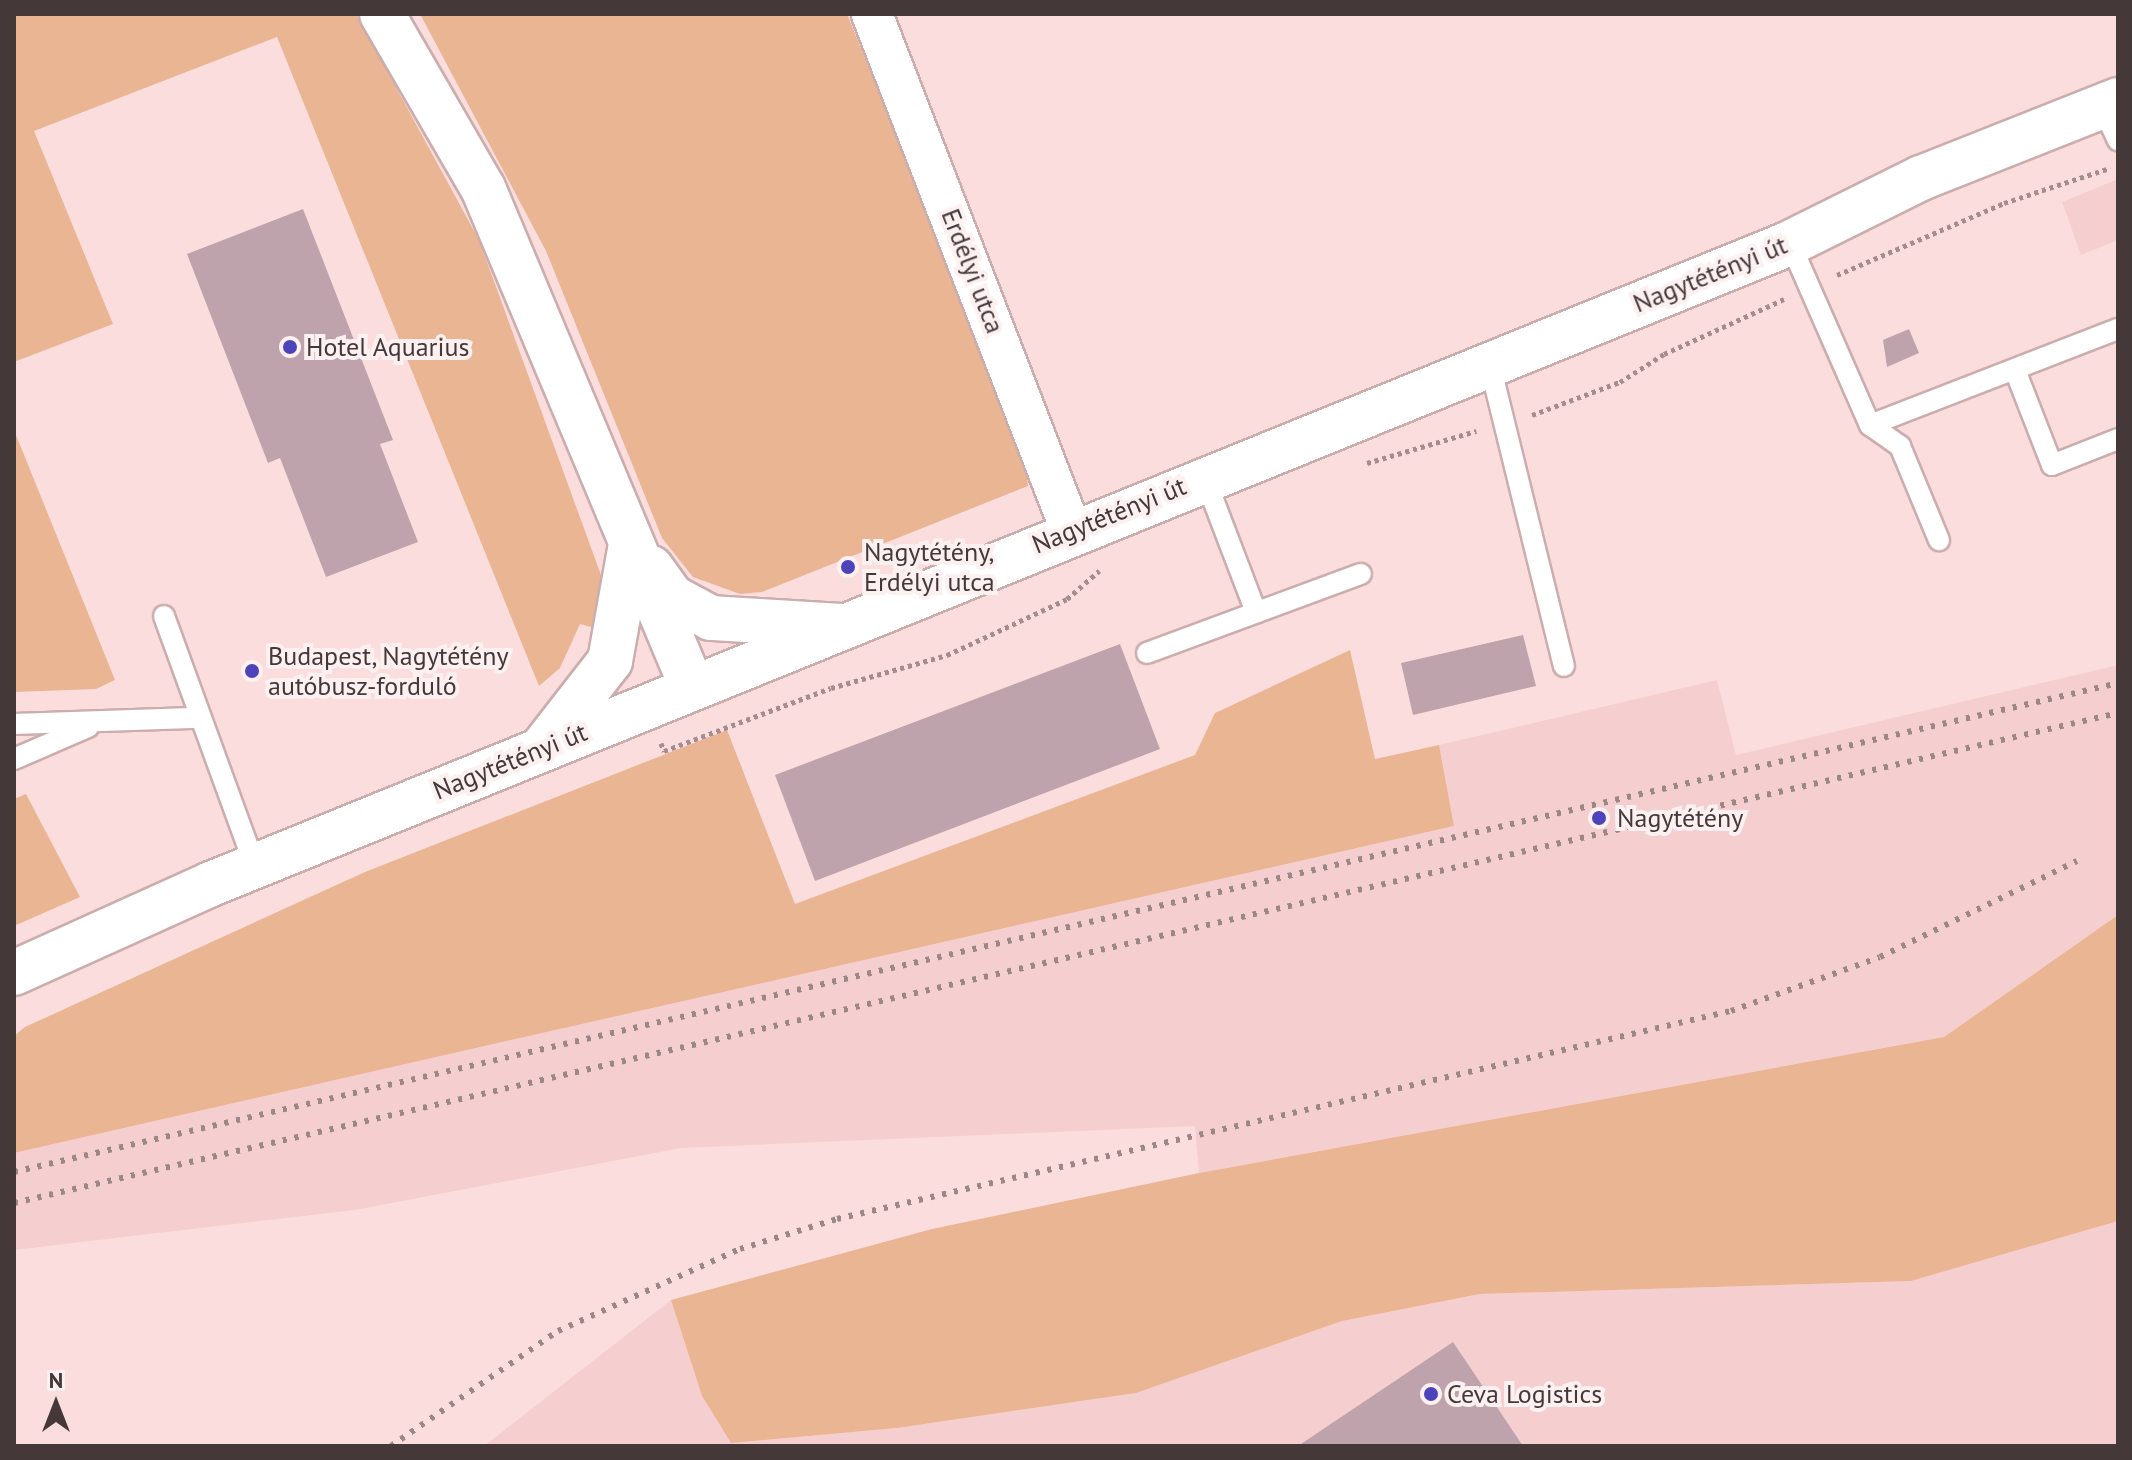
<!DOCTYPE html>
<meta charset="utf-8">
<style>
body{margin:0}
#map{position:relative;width:2132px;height:1460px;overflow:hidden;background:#fcddde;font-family:"PT Sans",sans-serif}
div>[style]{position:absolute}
.built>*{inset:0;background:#f5ced0}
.green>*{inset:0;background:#eab593}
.building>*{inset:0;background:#bfa3ac}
.path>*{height:5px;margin-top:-2.5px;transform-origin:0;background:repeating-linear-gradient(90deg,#a38d8e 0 4px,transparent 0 8px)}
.roads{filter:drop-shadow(2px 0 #cbadae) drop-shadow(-2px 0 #cbadae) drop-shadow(0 2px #cbadae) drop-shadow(0 -2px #cbadae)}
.service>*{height:20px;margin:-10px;padding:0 10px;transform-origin:10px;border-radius:10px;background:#fff}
.minor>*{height:40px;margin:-20px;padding:0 20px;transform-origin:20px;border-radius:20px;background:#fff}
.tertiary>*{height:44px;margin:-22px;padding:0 22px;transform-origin:22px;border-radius:22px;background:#fff}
.secondary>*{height:44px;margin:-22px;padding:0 22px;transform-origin:22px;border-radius:22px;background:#fff}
.rail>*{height:6px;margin-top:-3px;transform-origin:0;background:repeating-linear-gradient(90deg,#9c8787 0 4px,transparent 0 12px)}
.dots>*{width:22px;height:22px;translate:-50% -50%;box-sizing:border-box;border:4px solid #fcf0f0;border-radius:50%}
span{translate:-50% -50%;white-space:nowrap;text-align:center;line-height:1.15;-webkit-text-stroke:8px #fcf0f0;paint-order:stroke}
.street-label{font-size:26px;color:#443838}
.poi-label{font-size:26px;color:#443838}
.left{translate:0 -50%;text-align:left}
.frame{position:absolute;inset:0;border:16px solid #443838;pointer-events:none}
.north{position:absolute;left:16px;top:1364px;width:80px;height:80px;-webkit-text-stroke:6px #fcf0f0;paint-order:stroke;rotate:0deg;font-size:22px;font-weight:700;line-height:32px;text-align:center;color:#443838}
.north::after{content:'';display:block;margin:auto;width:28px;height:36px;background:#443838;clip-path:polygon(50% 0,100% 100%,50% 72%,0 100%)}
</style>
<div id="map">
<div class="built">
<div style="clip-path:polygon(2118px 179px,2118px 240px,2081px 255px,2062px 202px)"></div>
<div style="clip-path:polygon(2118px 665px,2118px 915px,1944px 1037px,1199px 1173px,1195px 1126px,681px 1148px,355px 1210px,14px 1250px,14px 1153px,1454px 826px,1439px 745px,1717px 680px,1736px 755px)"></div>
<div style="clip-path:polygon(2118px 1221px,2118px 1446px,484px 1446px,671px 1300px,702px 1396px,731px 1443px,897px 1428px,1136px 1393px,1342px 1321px,1480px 1294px,1911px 1281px)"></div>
</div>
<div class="green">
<div style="clip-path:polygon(14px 14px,356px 14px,479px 240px,601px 575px,602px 630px,580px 624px,560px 668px,539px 686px,277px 37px,34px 131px,113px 324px,14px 362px)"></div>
<div style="clip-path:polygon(420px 14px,847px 14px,1024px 450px,1028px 486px,762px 592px,740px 594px,693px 577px,662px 538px,546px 251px)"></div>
<div style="clip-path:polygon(14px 430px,115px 680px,96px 689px,14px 692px)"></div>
<div style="clip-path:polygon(1350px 650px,1375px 759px,1439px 745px,1454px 826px,14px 1153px,14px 1036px,25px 1027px,365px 872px,727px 730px,795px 904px,1195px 755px,1215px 713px)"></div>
<div style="clip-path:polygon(26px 794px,80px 897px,14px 926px,14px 799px)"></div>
<div style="clip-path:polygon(2118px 915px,2118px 1221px,1911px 1281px,1480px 1294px,1342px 1321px,1136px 1393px,897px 1428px,731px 1443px,702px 1396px,671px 1300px,932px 1229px,1199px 1173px,1944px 1037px)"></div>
</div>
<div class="building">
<div style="clip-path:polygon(303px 209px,393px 440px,380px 444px,418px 542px,326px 577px,280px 458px,268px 463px,187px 254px)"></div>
<div style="clip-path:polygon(1909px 329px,1919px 353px,1887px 367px,1883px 340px)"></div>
<div style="clip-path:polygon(1523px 635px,1536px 686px,1413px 715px,1401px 663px)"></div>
<div style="clip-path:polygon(1120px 644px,1160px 749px,815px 881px,775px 775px)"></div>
<div style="clip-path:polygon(1453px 1342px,1523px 1446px,1298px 1446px)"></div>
</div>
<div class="path">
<div style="left:1837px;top:275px;width:182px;rotate:-23.3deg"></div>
<div style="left:2004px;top:203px;width:112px;rotate:-18.3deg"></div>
<div style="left:1532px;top:415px;width:94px;rotate:-20.6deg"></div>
<div style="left:1620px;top:382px;width:52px;rotate:-32.5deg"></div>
<div style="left:1664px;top:354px;width:132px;rotate:-24.6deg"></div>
<div style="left:1367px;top:463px;width:114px;rotate:-16.4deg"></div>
<div style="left:661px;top:743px;width:9px;rotate:69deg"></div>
<div style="left:664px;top:751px;width:178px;rotate:-20.7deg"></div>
<div style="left:831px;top:688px;width:121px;rotate:-15.9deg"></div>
<div style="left:947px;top:655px;width:132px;rotate:-25deg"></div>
<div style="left:1067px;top:599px;width:43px;rotate:-41.2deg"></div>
</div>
<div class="roads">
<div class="service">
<div style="left:2102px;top:106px;width:38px;rotate:65deg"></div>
<div style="left:1790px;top:243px;width:199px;rotate:66.3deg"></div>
<div style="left:1870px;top:425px;width:37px;rotate:35deg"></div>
<div style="left:1900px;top:446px;width:102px;rotate:67.5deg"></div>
<div style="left:1489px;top:361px;width:314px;rotate:76.2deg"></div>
<div style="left:2015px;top:370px;width:102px;rotate:68.7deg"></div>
<div style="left:2052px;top:465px;width:71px;rotate:-21.5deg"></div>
<div style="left:1870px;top:425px;width:266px;rotate:-21.2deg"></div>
<div style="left:1204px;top:476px;width:146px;rotate:69.1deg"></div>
<div style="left:164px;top:616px;width:266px;rotate:70deg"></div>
<div style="left:1147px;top:653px;width:228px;rotate:-20.3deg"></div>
<div style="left:14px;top:724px;width:185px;rotate:-1.9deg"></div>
<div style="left:14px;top:759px;width:81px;rotate:-23.4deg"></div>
</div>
<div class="minor">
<div style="left:872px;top:14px;width:553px;rotate:68.91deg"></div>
</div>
<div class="tertiary">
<div style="left:382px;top:14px;width:201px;rotate:59.9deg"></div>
<div style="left:483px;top:188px;width:541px;rotate:67.27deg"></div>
<div style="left:651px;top:568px;width:36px;rotate:54deg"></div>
<div style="left:672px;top:597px;width:44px;rotate:28.3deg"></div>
<div style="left:711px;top:618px;width:129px;rotate:3.5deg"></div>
<div style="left:543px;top:747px;width:109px;rotate:-52.1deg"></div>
<div style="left:610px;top:661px;width:119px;rotate:-79.8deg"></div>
</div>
<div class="secondary">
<div style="left:14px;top:973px;width:216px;rotate:-24.3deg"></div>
<div style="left:211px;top:884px;width:1704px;rotate:-22.09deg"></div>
<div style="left:1790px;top:243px;width:146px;rotate:-26.4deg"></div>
<div style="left:1921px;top:178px;width:212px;rotate:-21.6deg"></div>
</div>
</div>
<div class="rail">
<div style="left:14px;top:1172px;width:2160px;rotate:-13.08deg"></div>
<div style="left:14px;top:1203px;width:2160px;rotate:-13.11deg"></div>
<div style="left:391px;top:1446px;width:203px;rotate:-34.6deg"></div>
<div style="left:558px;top:1331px;width:200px;rotate:-24.3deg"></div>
<div style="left:740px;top:1249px;width:102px;rotate:-17.2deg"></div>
<div style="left:837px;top:1219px;width:918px;rotate:-13.1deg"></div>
<div style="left:1731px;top:1011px;width:158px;rotate:-19.9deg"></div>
<div style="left:1880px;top:957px;width:219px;rotate:-26deg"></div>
</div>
<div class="dots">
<div style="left:290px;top:347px;background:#4d44bb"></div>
<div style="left:848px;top:567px;background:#4d44bb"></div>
<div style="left:252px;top:671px;background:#4d44bb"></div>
<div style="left:1599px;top:818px;background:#4d44bb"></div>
<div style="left:1431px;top:1394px;background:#4d44bb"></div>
</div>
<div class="street-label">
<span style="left:973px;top:271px;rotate:69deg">Erdélyi utca</span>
<span style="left:1710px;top:274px;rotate:-22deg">Nagytétényi út</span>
<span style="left:1109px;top:515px;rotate:-22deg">Nagytétényi út</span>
<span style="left:510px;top:761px;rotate:-22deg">Nagytétényi út</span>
</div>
<div class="poi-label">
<span class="left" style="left:306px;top:347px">Hotel Aquarius</span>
<span class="left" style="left:864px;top:567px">Nagytétény,<br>Erdélyi utca</span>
<span class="left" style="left:268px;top:671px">Budapest, Nagytétény<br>autóbusz-forduló</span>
<span class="left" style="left:1617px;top:818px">Nagytétény</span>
<span class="left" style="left:1447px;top:1394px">Ceva Logistics</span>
</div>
<div class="frame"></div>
<div class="north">N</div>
</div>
